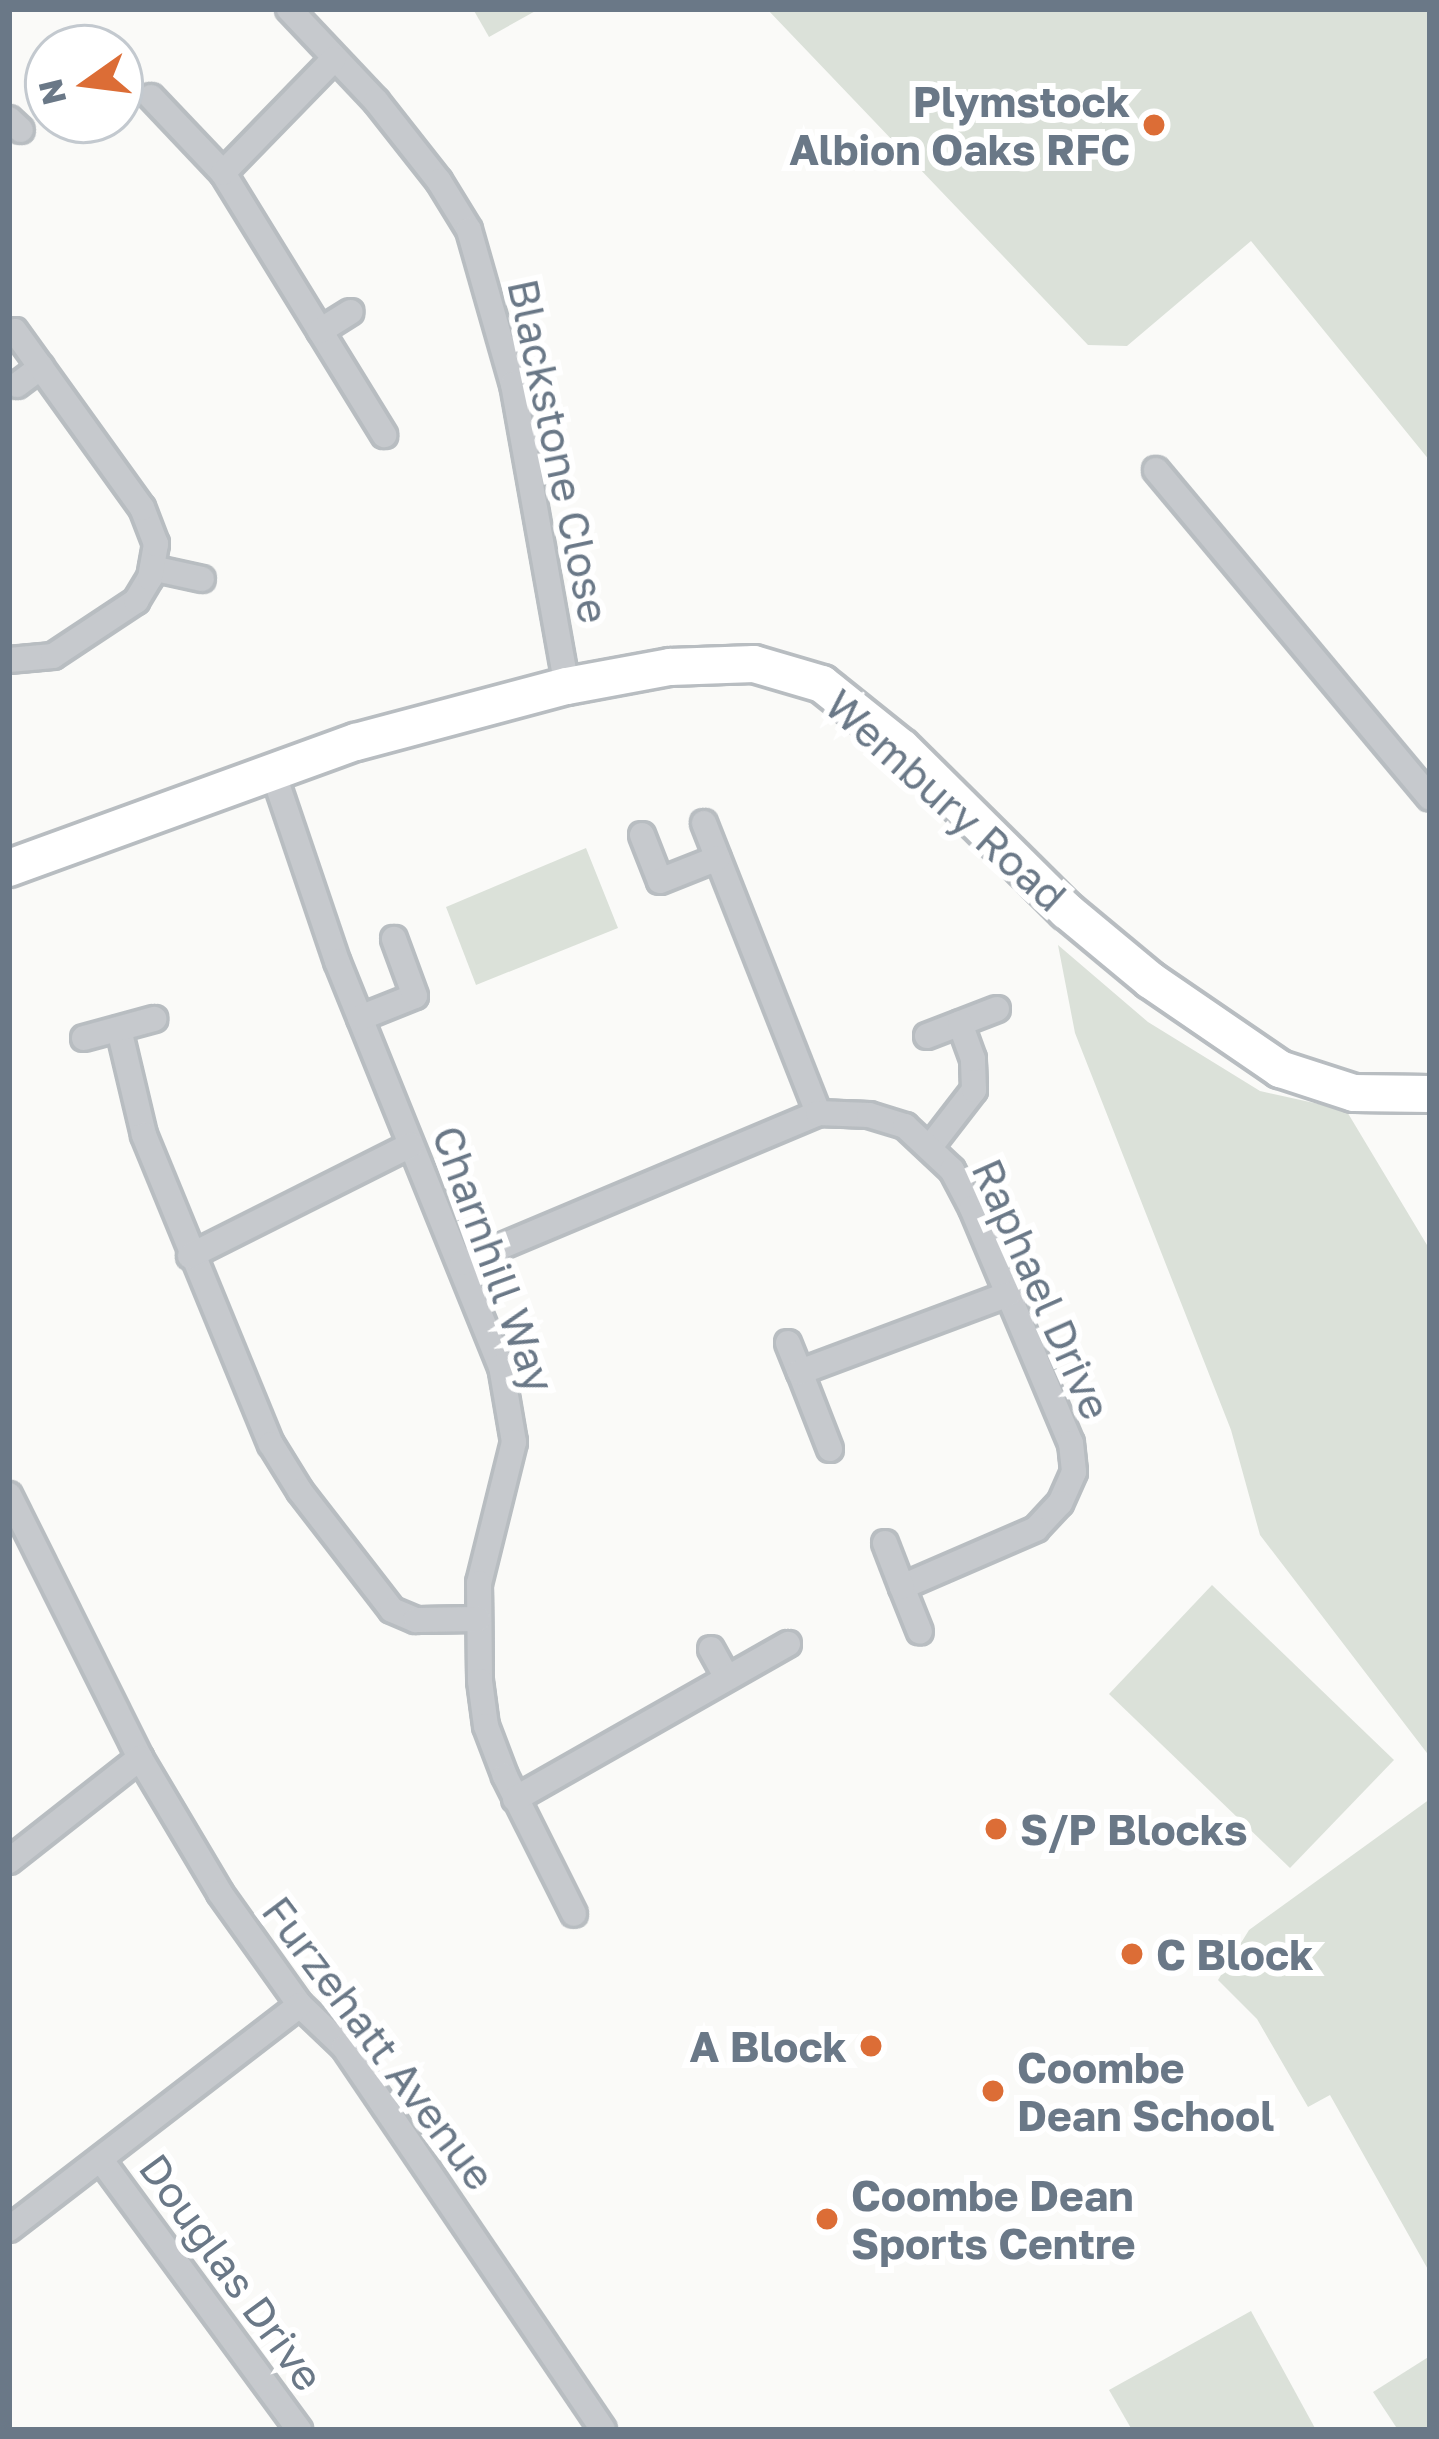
<!DOCTYPE html>
<style>
body{margin:0}
#map{position:relative;width:1439px;height:2439px;overflow:hidden;background:#fafaf8;font-family:"Golos Text",sans-serif}
div>[style]{position:absolute}
.green>*{inset:0;background:#dbe1d9}
.roads{filter:drop-shadow(3px 0 #b8bdc1) drop-shadow(-3px 0 #b8bdc1) drop-shadow(0 3px #b8bdc1) drop-shadow(0 -3px #b8bdc1)}
.street>*{height:24px;margin:-12px;padding:0 12px;transform-origin:12px;border-radius:12px;background:#c6c9cd}
.secondary>*{height:36px;margin:-18px;padding:0 18px;transform-origin:18px;border-radius:18px;background:#fff}
.dots>*{width:33px;height:33px;translate:-50% -50%;box-sizing:border-box;border:6px solid #fff;border-radius:50%}
span{translate:-50% -50%;white-space:nowrap;text-align:center;line-height:1.15;-webkit-text-stroke:12px #fff;paint-order:stroke}
.poi-label{font-size:42px;color:#6a7887;font-weight:700}
.right{translate:-100% -50%;text-align:right}
.left{translate:0 -50%;text-align:left}
.street-label{font-size:42px;color:#6a7887}
.frame{position:absolute;inset:0;border:12px solid #6a7887;pointer-events:none}
.north{position:absolute;left:24px;top:24px;width:120px;height:120px;box-sizing:border-box;background:#fff;border:3px solid #c3c9cf;border-radius:50%;rotate:256deg;font-size:33px;font-weight:700;line-height:48px;text-align:center;color:#6a7887}
.north::after{content:'';display:block;margin:auto;width:42px;height:54px;background:#dc6d36;clip-path:polygon(50% 0,100% 100%,50% 72%,0 100%)}
</style>
<div id="map">
<div class="green">
<div style="clip-path:polygon(473px 9px,539px 9px,489px 37px)"></div>
<div style="clip-path:polygon(767px 9px,1430px 9px,1430px 461px,1251px 241px,1127px 346px,1088px 345px)"></div>
<div style="clip-path:polygon(586px 848px,618px 928px,476px 985px,446px 907px)"></div>
<div style="clip-path:polygon(1058px 945px,1148px 1022px,1260px 1091px,1346px 1110px,1430px 1250px,1430px 1757px,1260px 1535px,1231px 1430px,1075px 1033px)"></div>
<div style="clip-path:polygon(1212px 1585px,1394px 1760px,1290px 1868px,1109px 1694px)"></div>
<div style="clip-path:polygon(1430px 1799px,1430px 2273px,1330px 2095px,1308px 2107px,1257px 2019px,1218px 1980px,1249px 1930px)"></div>
<div style="clip-path:polygon(1251px 2311px,1316px 2430px,1132px 2430px,1109px 2390px)"></div>
<div style="clip-path:polygon(1430px 2356px,1430px 2430px,1398px 2430px,1373px 2392px)"></div>
</div>
<div class="roads">
<div class="street">
<div style="left:289px;top:9px;width:127px;rotate:46.6deg"></div>
<div style="left:376px;top:101px;width:102px;rotate:51.8deg"></div>
<div style="left:439px;top:181px;width:57px;rotate:58.5deg"></div>
<div style="left:469px;top:230px;width:160px;rotate:74.1deg"></div>
<div style="left:513px;top:384px;width:307px;rotate:79.9deg"></div>
<div style="left:151px;top:97px;width:105px;rotate:46.5deg"></div>
<div style="left:223px;top:173px;width:308px;rotate:58.4deg"></div>
<div style="left:9px;top:119px;width:16px;rotate:43deg"></div>
<div style="left:223px;top:173px;width:159px;rotate:-45.8deg"></div>
<div style="left:320px;top:331px;width:36px;rotate:-32deg"></div>
<div style="left:17px;top:385px;width:30px;rotate:-37deg"></div>
<div style="left:1156px;top:470px;width:427px;rotate:50.1deg"></div>
<div style="left:152px;top:568px;width:51px;rotate:12.4deg"></div>
<div style="left:9px;top:660px;width:44px;rotate:-5.2deg"></div>
<div style="left:53px;top:656px;width:100px;rotate:-33.5deg"></div>
<div style="left:136px;top:601px;width:27px;rotate:-59deg"></div>
<div style="left:150px;top:578px;width:35px;rotate:-80deg"></div>
<div style="left:156px;top:544px;width:39px;rotate:-111deg"></div>
<div style="left:142px;top:508px;width:218px;rotate:-125.7deg"></div>
<div style="left:273px;top:772px;width:200px;rotate:71.3deg"></div>
<div style="left:337px;top:961px;width:437px;rotate:68deg"></div>
<div style="left:501px;top:1366px;width:77px;rotate:80.3deg"></div>
<div style="left:514px;top:1442px;width:145px;rotate:103.9deg"></div>
<div style="left:479px;top:1583px;width:98px;rotate:89.4deg"></div>
<div style="left:480px;top:1681px;width:45px;rotate:82.4deg"></div>
<div style="left:486px;top:1726px;width:53px;rotate:69.2deg"></div>
<div style="left:505px;top:1776px;width:154px;rotate:63.4deg"></div>
<div style="left:704px;top:823px;width:312px;rotate:68.5deg"></div>
<div style="left:642px;top:835px;width:49px;rotate:68.6deg"></div>
<div style="left:660px;top:881px;width:62px;rotate:-21.6deg"></div>
<div style="left:360px;top:1018px;width:59px;rotate:-21.8deg"></div>
<div style="left:415px;top:996px;width:61px;rotate:-110.2deg"></div>
<div style="left:119px;top:1029px;width:109px;rotate:76.7deg"></div>
<div style="left:144px;top:1135px;width:334px;rotate:67.7deg"></div>
<div style="left:271px;top:1444px;width:55px;rotate:58.3deg"></div>
<div style="left:300px;top:1491px;width:150px;rotate:52.3deg"></div>
<div style="left:392px;top:1610px;width:26px;rotate:23deg"></div>
<div style="left:416px;top:1620px;width:62px;rotate:-0.9deg"></div>
<div style="left:927px;top:1036px;width:75px;rotate:-21.1deg"></div>
<div style="left:84px;top:1038px;width:73px;rotate:-15.2deg"></div>
<div style="left:930px;top:1147px;width:72px;rotate:-52.3deg"></div>
<div style="left:974px;top:1090px;width:31px;rotate:-92deg"></div>
<div style="left:973px;top:1059px;width:38px;rotate:-110deg"></div>
<div style="left:190px;top:1256px;width:247px;rotate:-26.7deg"></div>
<div style="left:462px;top:1263px;width:386px;rotate:-22.8deg"></div>
<div style="left:818px;top:1113px;width:51px;rotate:2.2deg"></div>
<div style="left:869px;top:1115px;width:38px;rotate:17deg"></div>
<div style="left:905px;top:1126px;width:64px;rotate:43.1deg"></div>
<div style="left:952px;top:1170px;width:43px;rotate:62.2deg"></div>
<div style="left:972px;top:1208px;width:255px;rotate:67.2deg"></div>
<div style="left:1071px;top:1443px;width:29px;rotate:84deg"></div>
<div style="left:1074px;top:1472px;width:34px;rotate:114deg"></div>
<div style="left:1060px;top:1503px;width:35px;rotate:133deg"></div>
<div style="left:1036px;top:1529px;width:146px;rotate:156.6deg"></div>
<div style="left:902px;top:1587px;width:48px;rotate:68.2deg"></div>
<div style="left:788px;top:1343px;width:31px;rotate:68deg"></div>
<div style="left:830px;top:1449px;width:83px;rotate:-111.3deg"></div>
<div style="left:800px;top:1372px;width:223px;rotate:-20.5deg"></div>
<div style="left:9px;top:1495px;width:294px;rotate:63.5deg"></div>
<div style="left:140px;top:1758px;width:157px;rotate:59.3deg"></div>
<div style="left:220px;top:1893px;width:138px;rotate:54.5deg"></div>
<div style="left:300px;top:2005px;width:61px;rotate:43.7deg"></div>
<div style="left:344px;top:2047px;width:462px;rotate:55.9deg"></div>
<div style="left:885px;top:1543px;width:47px;rotate:68.9deg"></div>
<div style="left:711px;top:1649px;width:33px;rotate:61deg"></div>
<div style="left:515px;top:1799px;width:314px;rotate:-29.6deg"></div>
<div style="left:9px;top:1861px;width:167px;rotate:-38.2deg"></div>
<div style="left:101px;top:2160px;width:335px;rotate:53.7deg"></div>
<div style="left:9px;top:2229px;width:367px;rotate:-37.6deg"></div>
</div>
<div class="secondary">
<div style="left:9px;top:868px;width:369px;rotate:-20deg"></div>
<div style="left:356px;top:742px;width:218px;rotate:-14.9deg"></div>
<div style="left:567px;top:686px;width:105px;rotate:-10.5deg"></div>
<div style="left:670px;top:667px;width:84px;rotate:-2deg"></div>
<div style="left:754px;top:664px;width:71px;rotate:16.4deg"></div>
<div style="left:822px;top:684px;width:102px;rotate:38.7deg"></div>
<div style="left:902px;top:748px;width:232px;rotate:44.7deg"></div>
<div style="left:1067px;top:911px;width:108px;rotate:39.7deg"></div>
<div style="left:1150px;top:980px;width:158px;rotate:34.4deg"></div>
<div style="left:1280px;top:1069px;width:78px;rotate:18deg"></div>
<div style="left:1354px;top:1093px;width:76px;rotate:0.8deg"></div>
</div>
</div>
<div class="dots">
<div style="left:1154px;top:125px;background:#dc6d36"></div>
<div style="left:996px;top:1829px;background:#dc6d36"></div>
<div style="left:1132px;top:1954px;background:#dc6d36"></div>
<div style="left:871px;top:2046px;background:#dc6d36"></div>
<div style="left:993px;top:2091px;background:#dc6d36"></div>
<div style="left:827px;top:2219px;background:#dc6d36"></div>
</div>
<div class="poi-label">
<span class="right" style="left:1130px;top:125px">Plymstock<br>Albion Oaks RFC</span>
<span class="left" style="left:1020px;top:1829px">S/P Blocks</span>
<span class="left" style="left:1156px;top:1954px">C Block</span>
<span class="right" style="left:847px;top:2046px">A Block</span>
<span class="left" style="left:1017px;top:2091px">Coombe<br>Dean School</span>
<span class="left" style="left:851px;top:2219px">Coombe Dean<br>Sports Centre</span>
</div>
<div class="street-label">
<span style="left:559px;top:451px;rotate:78deg">Blackstone Close</span>
<span style="left:946px;top:800px;rotate:42deg">Wembury Road</span>
<span style="left:494px;top:1259px;rotate:70deg">Charnhill Way</span>
<span style="left:1042px;top:1289px;rotate:66deg">Raphael Drive</span>
<span style="left:379px;top:2043px;rotate:53deg">Furzehatt Avenue</span>
<span style="left:232px;top:2272px;rotate:54deg">Douglas Drive</span>
</div>
<div class="frame"></div>
<div class="north">N</div>
</div>
